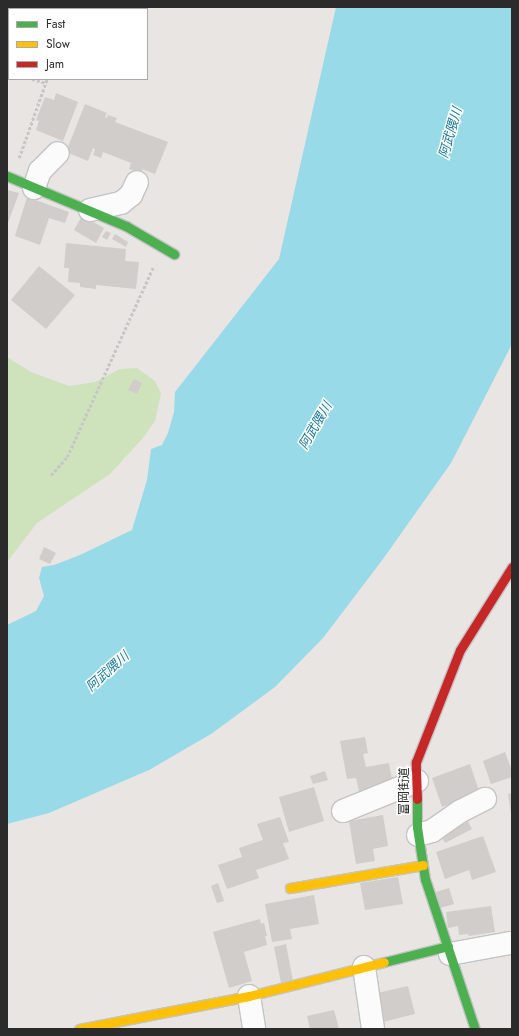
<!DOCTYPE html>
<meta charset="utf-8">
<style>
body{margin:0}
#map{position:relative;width:519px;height:1036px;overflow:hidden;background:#e8e5e2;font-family:Jost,"Noto Sans JP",sans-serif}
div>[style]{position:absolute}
.green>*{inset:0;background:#cee3bc}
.water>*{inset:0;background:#98dae8}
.building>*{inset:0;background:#d0cdcb}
.path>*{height:2.5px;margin-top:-1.25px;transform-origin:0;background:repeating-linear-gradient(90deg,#c6c6c6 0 3px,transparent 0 5px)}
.roads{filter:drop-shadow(1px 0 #c4c4c4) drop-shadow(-1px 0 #c4c4c4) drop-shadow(0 1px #c4c4c4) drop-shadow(0 -1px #c4c4c4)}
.street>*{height:22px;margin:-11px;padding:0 11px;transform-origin:11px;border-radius:11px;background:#fcfbfb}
.fast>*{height:9px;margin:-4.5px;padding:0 4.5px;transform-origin:4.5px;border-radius:4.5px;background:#4caf50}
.slow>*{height:9px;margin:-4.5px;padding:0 4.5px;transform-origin:4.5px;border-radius:4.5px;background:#ffc107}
.jam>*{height:9px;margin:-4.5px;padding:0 4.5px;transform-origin:4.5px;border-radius:4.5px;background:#c62828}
span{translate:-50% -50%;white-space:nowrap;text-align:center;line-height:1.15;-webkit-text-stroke:3px #fff;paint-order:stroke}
.street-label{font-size:12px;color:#2b2b2b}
.water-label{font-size:13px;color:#137597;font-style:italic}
.frame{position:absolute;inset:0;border:8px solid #2b2b2b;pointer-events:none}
.legend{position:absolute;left:8px;top:8px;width:140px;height:72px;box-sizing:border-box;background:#fff;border:1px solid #aaa;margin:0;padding:5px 7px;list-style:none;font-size:12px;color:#2b2b2b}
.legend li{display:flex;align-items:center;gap:8px;height:20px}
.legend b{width:20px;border:1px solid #aaa}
</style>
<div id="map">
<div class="green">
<div style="clip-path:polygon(7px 357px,31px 372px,69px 386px,95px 382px,120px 369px,137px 368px,155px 381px,161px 393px,155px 421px,143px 438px,110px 474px,37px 523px,7px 562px)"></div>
</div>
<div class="water">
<div style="clip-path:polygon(336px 7px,512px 7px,512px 344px,451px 463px,383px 559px,323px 638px,275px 687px,211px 734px,149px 770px,49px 813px,7px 824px,7px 625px,36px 611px,44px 596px,39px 578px,42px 567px,54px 565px,80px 555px,132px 530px,147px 480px,151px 449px,162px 445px,168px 433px,174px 412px,175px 392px,279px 259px)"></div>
</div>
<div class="building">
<div style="clip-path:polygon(56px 93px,78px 102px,63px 141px,36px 130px,39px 121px,36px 120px,45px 97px,54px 100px)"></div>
<div style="clip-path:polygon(85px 104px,107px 113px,105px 117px,107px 118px,108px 115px,117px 118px,115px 122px,168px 142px,155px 174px,142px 169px,141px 173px,129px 169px,131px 163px,103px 152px,101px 158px,93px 155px,95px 149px,93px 148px,88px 161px,66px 152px)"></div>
<div style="clip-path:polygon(7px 190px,19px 193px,8px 223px,7px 223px)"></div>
<div style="clip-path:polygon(27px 197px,69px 212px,65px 223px,49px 218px,40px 245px,15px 236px)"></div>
<div style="clip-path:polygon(82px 216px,104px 228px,96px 243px,74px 230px)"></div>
<div style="clip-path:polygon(106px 231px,111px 233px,107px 240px,102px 237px)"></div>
<div style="clip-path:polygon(115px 234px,128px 242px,126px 247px,112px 239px)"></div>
<div style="clip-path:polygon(66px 243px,126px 249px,125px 261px,139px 262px,136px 289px,96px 285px,96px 289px,80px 287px,80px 283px,68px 282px,69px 268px,64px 268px)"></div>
<div style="clip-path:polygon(39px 266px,75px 295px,46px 329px,11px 300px)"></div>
<div style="clip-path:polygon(134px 379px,142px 383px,137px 394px,128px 390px)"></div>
<div style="clip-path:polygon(44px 547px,56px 553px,50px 564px,39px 559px)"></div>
<div style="clip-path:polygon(365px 737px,368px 753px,363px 754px,366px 767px,389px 763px,393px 785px,359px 791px,356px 778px,347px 779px,340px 741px)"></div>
<div style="clip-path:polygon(505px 752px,512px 771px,512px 777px,491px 784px,483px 761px)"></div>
<div style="clip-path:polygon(470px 764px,480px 794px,442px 807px,432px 778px)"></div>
<div style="clip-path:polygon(325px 771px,328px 780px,313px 784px,310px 776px)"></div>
<div style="clip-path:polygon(314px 787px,324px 821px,289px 832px,279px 797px)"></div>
<div style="clip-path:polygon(512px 793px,512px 814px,511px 814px,508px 794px)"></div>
<div style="clip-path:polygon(383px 815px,388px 846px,373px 849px,375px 861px,356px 864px,349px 821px)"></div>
<div style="clip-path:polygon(280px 817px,289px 842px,283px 843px,289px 859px,256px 870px,259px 878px,227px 889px,218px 865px,242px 857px,239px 848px,263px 840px,257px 824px)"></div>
<div style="clip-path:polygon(467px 820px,472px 829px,445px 843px,440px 834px)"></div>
<div style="clip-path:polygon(483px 836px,496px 872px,472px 880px,469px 870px,445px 879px,436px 852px)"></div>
<div style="clip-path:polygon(398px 877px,403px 904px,365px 910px,360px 883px)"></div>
<div style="clip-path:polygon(218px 883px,224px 901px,217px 903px,211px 886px)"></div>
<div style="clip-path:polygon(449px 888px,454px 904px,440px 908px,436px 892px)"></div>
<div style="clip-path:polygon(314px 895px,319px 924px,290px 929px,292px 939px,272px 942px,265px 904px)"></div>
<div style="clip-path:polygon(491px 906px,495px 932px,469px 936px,468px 934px,459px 935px,458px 926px,448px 928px,446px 912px)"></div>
<div style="clip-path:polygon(260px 919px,261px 924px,264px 923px,267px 936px,265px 936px,267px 945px,244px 952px,252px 981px,229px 988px,213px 932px)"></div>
<div style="clip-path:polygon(286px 944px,293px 981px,281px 983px,274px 947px)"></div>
<div style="clip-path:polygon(408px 986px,415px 1014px,383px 1022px,377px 993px)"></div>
<div style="clip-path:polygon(334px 1010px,339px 1029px,310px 1029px,307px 1016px)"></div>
</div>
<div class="path">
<div style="left:7px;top:19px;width:9px;rotate:-77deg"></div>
<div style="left:7px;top:48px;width:3px;rotate:45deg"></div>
<div style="left:7px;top:71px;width:2px;rotate:27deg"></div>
<div style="left:32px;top:79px;width:15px;rotate:16deg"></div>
<div style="left:19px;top:158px;width:84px;rotate:-70.5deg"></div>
<div style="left:51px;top:475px;width:24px;rotate:-48deg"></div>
<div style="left:67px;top:457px;width:209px;rotate:-65.6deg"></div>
</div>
<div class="roads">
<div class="street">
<div style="left:34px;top:188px;width:18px;rotate:-71deg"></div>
<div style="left:40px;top:171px;width:25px;rotate:-45deg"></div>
<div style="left:90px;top:210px;width:32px;rotate:-13deg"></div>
<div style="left:121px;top:203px;width:13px;rotate:-39deg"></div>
<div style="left:131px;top:195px;width:14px;rotate:-65deg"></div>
<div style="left:343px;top:811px;width:80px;rotate:-22.1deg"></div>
<div style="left:418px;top:835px;width:15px;rotate:-16deg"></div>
<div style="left:432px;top:831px;width:35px;rotate:-35deg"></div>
<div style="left:461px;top:811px;width:27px;rotate:-27deg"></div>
<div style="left:450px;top:954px;width:61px;rotate:-10.4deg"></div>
<div style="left:364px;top:967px;width:63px;rotate:81.7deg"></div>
<div style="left:249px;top:996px;width:33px;rotate:81deg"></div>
</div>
<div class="fast">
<div style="left:7px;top:176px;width:129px;rotate:22.8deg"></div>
<div style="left:126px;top:226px;width:56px;rotate:30.3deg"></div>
<div style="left:417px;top:799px;width:28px;rotate:90deg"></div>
<div style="left:417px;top:827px;width:53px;rotate:81.3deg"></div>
<div style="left:425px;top:879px;width:158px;rotate:71.6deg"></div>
<div style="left:384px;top:962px;width:66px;rotate:-14deg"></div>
</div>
<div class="slow">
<div style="left:290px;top:888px;width:135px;rotate:-9.8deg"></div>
<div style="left:79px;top:1029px;width:173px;rotate:-11deg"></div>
<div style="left:249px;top:996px;width:139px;rotate:-14.1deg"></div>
</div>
<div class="jam">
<div style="left:417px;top:799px;width:37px;rotate:-92deg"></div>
<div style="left:416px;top:762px;width:120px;rotate:-68.6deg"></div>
<div style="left:460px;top:650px;width:98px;rotate:-57.9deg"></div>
</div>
</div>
<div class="street-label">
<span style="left:405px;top:791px;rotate:-90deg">富岡街道</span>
</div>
<div class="water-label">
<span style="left:451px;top:133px;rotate:-74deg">阿武隈川</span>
<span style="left:316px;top:426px;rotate:-60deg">阿武隈川</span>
<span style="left:108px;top:672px;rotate:-42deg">阿武隈川</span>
</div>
<div class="frame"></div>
<ul class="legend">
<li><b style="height:5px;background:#4caf50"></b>Fast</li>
<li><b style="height:5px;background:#ffc107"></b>Slow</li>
<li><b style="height:5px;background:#c62828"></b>Jam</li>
</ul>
</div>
